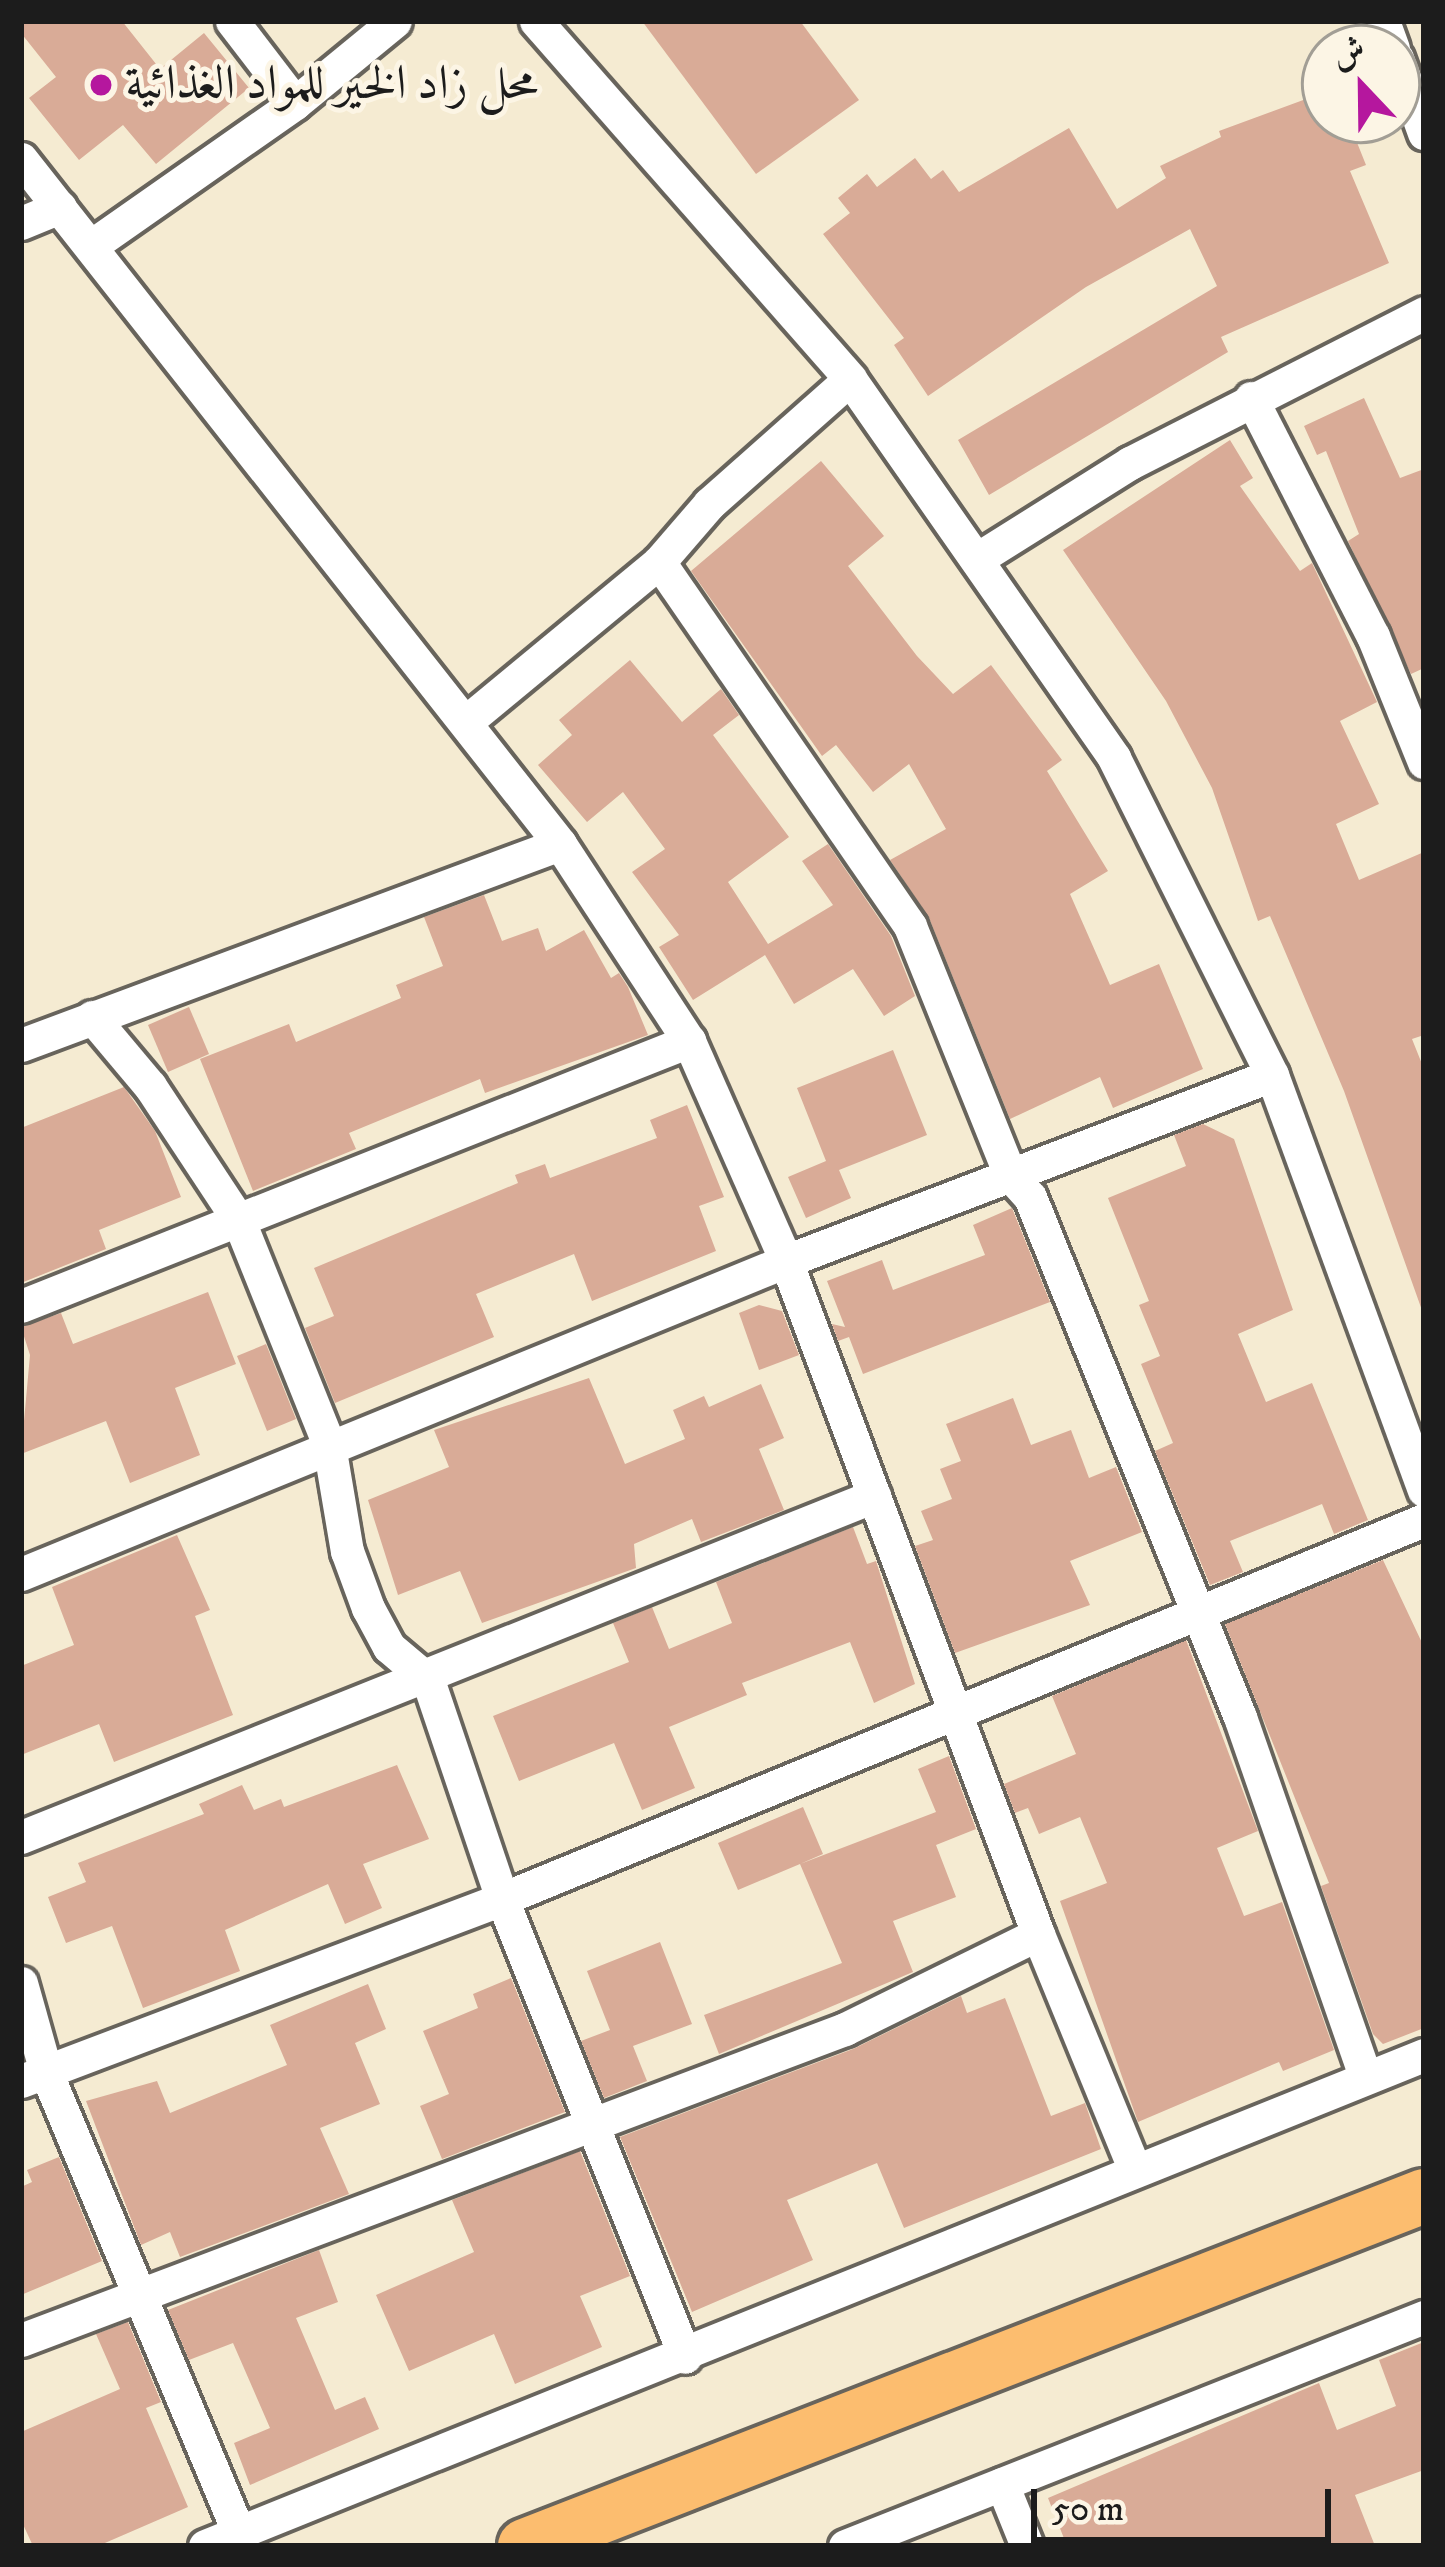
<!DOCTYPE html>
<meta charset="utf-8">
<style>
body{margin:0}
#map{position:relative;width:1445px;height:2567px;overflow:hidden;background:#f5ebd2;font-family:"IM FELL DW Pica",Amiri,serif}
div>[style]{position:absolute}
.building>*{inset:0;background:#d9ab97}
.roads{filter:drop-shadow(3px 0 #68645c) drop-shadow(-3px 0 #68645c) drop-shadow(0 3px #68645c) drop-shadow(0 -3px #68645c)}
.minor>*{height:33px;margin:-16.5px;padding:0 16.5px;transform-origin:16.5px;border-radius:16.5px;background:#fff}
.primary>*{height:54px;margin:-27px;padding:0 27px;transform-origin:27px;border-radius:27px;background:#fcbd6f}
.dots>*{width:33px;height:33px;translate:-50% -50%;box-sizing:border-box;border:6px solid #fcf5e5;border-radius:50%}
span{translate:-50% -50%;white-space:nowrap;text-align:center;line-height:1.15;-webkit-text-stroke:10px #fcf5e5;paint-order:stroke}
.poi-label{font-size:48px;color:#1c1c1c}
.left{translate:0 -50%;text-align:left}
.frame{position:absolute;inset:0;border:24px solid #1c1c1c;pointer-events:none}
.north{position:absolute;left:1301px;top:24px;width:120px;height:120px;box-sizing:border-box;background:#fcf5e5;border:3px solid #a29e95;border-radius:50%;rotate:338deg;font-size:33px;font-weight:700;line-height:48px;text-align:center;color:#1c1c1c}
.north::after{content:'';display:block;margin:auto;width:42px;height:54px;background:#b5179e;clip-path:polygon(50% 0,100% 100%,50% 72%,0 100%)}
.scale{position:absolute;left:1031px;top:2489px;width:300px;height:54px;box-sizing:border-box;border:6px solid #1c1c1c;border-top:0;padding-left:15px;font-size:36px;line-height:42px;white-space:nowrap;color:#1c1c1c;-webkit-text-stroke:9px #fcf5e5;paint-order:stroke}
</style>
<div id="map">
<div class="building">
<div style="clip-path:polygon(21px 21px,122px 21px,160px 69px,204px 33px,249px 88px,156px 164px,123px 125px,79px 160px,29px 98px,56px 77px,21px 33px)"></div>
<div style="clip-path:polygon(642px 21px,800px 21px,859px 100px,756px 174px)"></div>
<div style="clip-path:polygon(1325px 92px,1325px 120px,1348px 120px,1366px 165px,1350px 171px,1389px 263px,1221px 337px,1228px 352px,989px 495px,958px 440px,1217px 286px,1190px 229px,1086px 287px,928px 396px,894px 345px,904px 338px,823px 234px,850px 213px,838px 198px,867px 174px,877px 187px,915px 158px,931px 179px,943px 170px,959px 192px,1069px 128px,1117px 209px,1166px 178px,1160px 166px,1221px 137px,1219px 131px)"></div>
<div style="clip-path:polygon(1364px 398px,1400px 478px,1424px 469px,1424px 668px,1411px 674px,1348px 541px,1359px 534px,1326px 451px,1317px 455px,1304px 426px)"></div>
<div style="clip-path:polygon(1230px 440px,1253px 478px,1240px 486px,1300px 571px,1312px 563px,1377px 702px,1340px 721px,1379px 804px,1336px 824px,1359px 880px,1424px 852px,1424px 1035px,1412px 1039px,1424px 1069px,1424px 1316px,1344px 1091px,1270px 916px,1258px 921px,1212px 788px,1166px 701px,1063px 550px)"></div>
<div style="clip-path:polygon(821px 461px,884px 536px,848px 566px,917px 656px,953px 694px,991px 665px,1062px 760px,1047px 771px,1108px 871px,1070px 894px,1110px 985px,1159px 964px,1203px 1069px,1113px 1108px,1100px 1077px,1010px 1119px,929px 918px,890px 860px,946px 829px,909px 764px,873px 792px,836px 745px,822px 756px,691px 571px)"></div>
<div style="clip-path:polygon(630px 660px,682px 722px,721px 689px,739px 715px,713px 735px,789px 837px,728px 882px,768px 944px,833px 905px,802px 861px,828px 844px,891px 936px,915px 996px,884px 1016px,853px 969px,794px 1004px,765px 955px,693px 1000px,659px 947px,679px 935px,632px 872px,665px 849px,623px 792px,587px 822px,538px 765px,572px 735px,559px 720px)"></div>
<div style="clip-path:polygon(484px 895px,502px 941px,538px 928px,546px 951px,584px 930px,611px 978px,619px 973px,628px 987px,648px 1035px,485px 1093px,480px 1079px,349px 1133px,356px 1149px,253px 1191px,200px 1059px,289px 1024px,296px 1042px,401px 998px,396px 985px,443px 966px,424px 917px)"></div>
<div style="clip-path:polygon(189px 1007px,209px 1054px,168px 1072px,148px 1025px)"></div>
<div style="clip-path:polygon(893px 1050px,927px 1135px,839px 1170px,851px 1198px,806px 1218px,788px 1177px,826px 1161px,797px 1088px)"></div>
<div style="clip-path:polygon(124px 1087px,155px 1131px,181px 1197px,99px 1230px,106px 1249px,21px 1283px,21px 1128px)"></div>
<div style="clip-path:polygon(687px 1105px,724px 1197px,699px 1206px,716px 1251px,592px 1301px,574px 1254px,476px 1294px,494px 1337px,335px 1403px,305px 1328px,334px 1316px,314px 1268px,518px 1183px,515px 1175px,545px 1164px,550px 1178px,657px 1138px,650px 1120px)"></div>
<div style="clip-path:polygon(1203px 1124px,1234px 1139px,1293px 1310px,1238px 1334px,1266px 1402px,1312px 1383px,1368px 1520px,1334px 1534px,1322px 1504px,1230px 1541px,1243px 1572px,1210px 1585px,1155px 1451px,1173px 1443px,1141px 1364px,1160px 1356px,1139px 1305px,1149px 1301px,1108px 1198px,1186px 1166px,1174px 1135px)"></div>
<div style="clip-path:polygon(1012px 1208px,1050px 1302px,863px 1374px,849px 1337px,838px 1341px,832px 1324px,845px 1327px,827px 1281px,882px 1260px,893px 1290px,985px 1255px,973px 1225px)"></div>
<div style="clip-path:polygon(208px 1292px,236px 1364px,175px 1388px,200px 1455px,130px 1483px,106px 1421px,21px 1454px,30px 1355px,21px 1327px,61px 1313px,73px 1344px)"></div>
<div style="clip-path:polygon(759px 1305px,782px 1311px,799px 1355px,759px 1370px,739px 1313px)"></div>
<div style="clip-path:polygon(266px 1344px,296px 1419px,267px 1431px,237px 1356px)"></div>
<div style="clip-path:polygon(589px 1378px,625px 1464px,685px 1439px,673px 1410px,704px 1396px,709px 1407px,761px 1384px,784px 1438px,759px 1449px,784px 1510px,701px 1542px,692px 1519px,634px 1544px,636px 1568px,482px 1623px,460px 1571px,398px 1595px,368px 1500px,449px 1467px,434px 1430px)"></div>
<div style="clip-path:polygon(1013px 1398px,1031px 1445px,1071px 1430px,1089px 1478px,1116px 1467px,1142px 1532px,1070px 1561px,1090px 1605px,955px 1653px,915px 1546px,933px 1540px,921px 1511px,952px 1499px,940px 1469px,961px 1461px,946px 1424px)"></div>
<div style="clip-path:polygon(853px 1527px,867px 1564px,876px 1561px,915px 1684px,874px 1703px,850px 1642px,742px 1683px,747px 1695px,669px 1727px,695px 1788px,642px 1810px,614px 1743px,519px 1781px,493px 1716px,629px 1662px,613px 1623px,652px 1607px,669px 1649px,732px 1623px,716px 1582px)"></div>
<div style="clip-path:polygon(177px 1535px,210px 1610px,195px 1616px,233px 1715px,114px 1762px,99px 1724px,21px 1755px,21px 1666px,74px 1645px,52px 1587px)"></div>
<div style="clip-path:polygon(1383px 1560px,1424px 1647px,1424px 2028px,1383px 2044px,1373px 2034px,1321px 1886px,1329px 1883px,1225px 1624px)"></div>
<div style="clip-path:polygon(1186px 1640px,1258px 1831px,1217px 1848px,1244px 1916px,1282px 1902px,1334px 2050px,1283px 2071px,1279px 2062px,1138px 2122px,1060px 1901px,1107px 1883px,1080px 1817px,1039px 1834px,1028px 1808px,1015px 1813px,1004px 1784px,1076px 1754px,1052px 1696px)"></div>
<div style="clip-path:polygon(949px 1756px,976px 1829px,936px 1845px,956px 1897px,893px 1921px,913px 1972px,719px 2054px,704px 2015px,842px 1963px,800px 1864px,738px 1890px,718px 1843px,803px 1807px,823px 1854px,800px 1864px,936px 1812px,918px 1769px)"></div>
<div style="clip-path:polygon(397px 1765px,429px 1839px,363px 1864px,382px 1908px,345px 1924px,328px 1884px,225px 1930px,240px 1971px,143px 2008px,112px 1926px,66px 1943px,48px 1897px,86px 1882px,78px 1863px,204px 1814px,199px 1804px,242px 1785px,254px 1810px,281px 1799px,284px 1807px)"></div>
<div style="clip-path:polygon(660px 1942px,692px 2024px,633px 2046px,647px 2081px,604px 2098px,581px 2041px,610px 2030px,587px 1971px)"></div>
<div style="clip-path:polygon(511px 1978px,565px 2112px,442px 2159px,420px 2106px,449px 2094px,423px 2031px,478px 2008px,473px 1994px)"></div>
<div style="clip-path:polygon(368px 1984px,386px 2029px,355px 2043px,380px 2104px,320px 2128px,349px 2194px,180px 2257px,170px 2232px,141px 2245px,86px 2101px,157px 2081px,170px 2113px,287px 2065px,270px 2025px)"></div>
<div style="clip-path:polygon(961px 1996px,967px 2013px,1005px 1998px,1051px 2116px,1085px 2103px,1101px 2149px,904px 2228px,877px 2163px,787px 2200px,813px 2260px,692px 2312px,620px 2137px,853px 2049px)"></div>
<div style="clip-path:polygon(580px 2151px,630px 2276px,580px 2296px,602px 2347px,515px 2384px,494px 2334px,409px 2371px,376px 2295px,474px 2252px,452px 2200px)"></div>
<div style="clip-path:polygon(59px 2157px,102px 2261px,21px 2295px,21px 2187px,32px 2182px,27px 2170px)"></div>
<div style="clip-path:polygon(319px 2250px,338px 2302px,296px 2318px,335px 2410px,365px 2397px,379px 2429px,250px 2485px,234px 2443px,270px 2428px,233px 2343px,189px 2360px,168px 2310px)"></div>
<div style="clip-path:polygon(128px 2322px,161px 2402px,146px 2408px,188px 2507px,98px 2546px,33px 2546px,21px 2520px,21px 2432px,120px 2389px,96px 2334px)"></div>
<div style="clip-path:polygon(1424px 2342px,1424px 2470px,1355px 2495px,1375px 2546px,1067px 2546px,1048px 2498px,1319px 2383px,1337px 2430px,1396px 2406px,1379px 2360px)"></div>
</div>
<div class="roads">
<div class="minor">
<div style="left:232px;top:21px;width:103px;rotate:52.5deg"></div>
<div style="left:536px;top:21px;width:476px;rotate:48.7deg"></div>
<div style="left:850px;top:379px;width:462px;rotate:55.1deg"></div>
<div style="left:1114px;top:758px;width:354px;rotate:63.5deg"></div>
<div style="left:1272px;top:1075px;width:442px;rotate:69.9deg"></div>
<div style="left:1383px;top:21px;width:29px;rotate:70deg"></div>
<div style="left:1397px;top:58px;width:80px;rotate:70.2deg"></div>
<div style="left:21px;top:159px;width:872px;rotate:51.8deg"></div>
<div style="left:560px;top:844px;width:235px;rotate:56.8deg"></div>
<div style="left:689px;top:1041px;width:240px;rotate:66.2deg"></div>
<div style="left:786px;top:1261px;width:719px;rotate:69.47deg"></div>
<div style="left:1038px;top:1934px;width:253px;rotate:67.7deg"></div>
<div style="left:21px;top:223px;width:42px;rotate:-22.3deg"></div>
<div style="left:91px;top:246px;width:249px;rotate:-35deg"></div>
<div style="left:295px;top:103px;width:129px;rotate:-39.4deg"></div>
<div style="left:1251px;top:398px;width:267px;rotate:62.9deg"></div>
<div style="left:1373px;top:636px;width:136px;rotate:68deg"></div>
<div style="left:977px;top:559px;width:181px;rotate:-32.1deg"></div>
<div style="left:1130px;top:463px;width:330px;rotate:-27deg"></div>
<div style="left:659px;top:562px;width:442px;rotate:55.4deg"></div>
<div style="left:910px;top:926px;width:268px;rotate:68.1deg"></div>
<div style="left:1010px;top:1175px;width:30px;rotate:48deg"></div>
<div style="left:1030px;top:1197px;width:561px;rotate:68.01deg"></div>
<div style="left:1240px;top:1717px;width:380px;rotate:70.8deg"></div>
<div style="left:467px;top:721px;width:249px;rotate:-39.6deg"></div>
<div style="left:659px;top:562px;width:77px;rotate:-49.2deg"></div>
<div style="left:709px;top:504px;width:188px;rotate:-41.6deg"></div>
<div style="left:92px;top:1017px;width:90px;rotate:50deg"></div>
<div style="left:150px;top:1086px;width:162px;rotate:56.6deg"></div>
<div style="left:239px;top:1221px;width:241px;rotate:68.1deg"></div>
<div style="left:329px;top:1445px;width:108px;rotate:80.4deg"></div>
<div style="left:347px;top:1551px;width:61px;rotate:69.8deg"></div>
<div style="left:368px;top:1608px;width:44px;rotate:61.7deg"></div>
<div style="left:389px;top:1647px;width:51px;rotate:40.2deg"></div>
<div style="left:428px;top:1680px;width:231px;rotate:71.3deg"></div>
<div style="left:502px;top:1899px;width:493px;rotate:68.2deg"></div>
<div style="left:21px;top:1045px;width:575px;rotate:-20.45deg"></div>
<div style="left:21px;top:1306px;width:719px;rotate:-21.64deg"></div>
<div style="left:21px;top:1574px;width:827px;rotate:-22.25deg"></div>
<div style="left:786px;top:1261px;width:520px;rotate:-20.94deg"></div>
<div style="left:21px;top:1837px;width:919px;rotate:-21.79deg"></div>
<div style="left:21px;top:1983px;width:92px;rotate:74.3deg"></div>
<div style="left:46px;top:2072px;width:498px;rotate:67.3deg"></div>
<div style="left:21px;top:2081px;width:514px;rotate:-20.73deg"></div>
<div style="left:502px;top:1899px;width:997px;rotate:-22.35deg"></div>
<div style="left:21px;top:2340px;width:881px;rotate:-20.68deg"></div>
<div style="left:845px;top:2029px;width:215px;rotate:-26.2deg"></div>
<div style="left:1002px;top:2484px;width:67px;rotate:68deg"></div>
<div style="left:205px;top:2546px;width:1314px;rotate:-21.94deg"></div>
<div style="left:845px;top:2546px;width:623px;rotate:-21.58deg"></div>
</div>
<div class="primary">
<div style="left:525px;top:2546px;width:965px;rotate:-21.27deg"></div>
</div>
</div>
<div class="dots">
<div style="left:101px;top:85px;background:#b5179e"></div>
</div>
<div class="poi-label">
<span class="left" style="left:125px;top:85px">محل زاد الخير للمواد الغذائية</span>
</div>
<div class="frame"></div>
<div class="north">ش</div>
<div class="scale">50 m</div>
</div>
